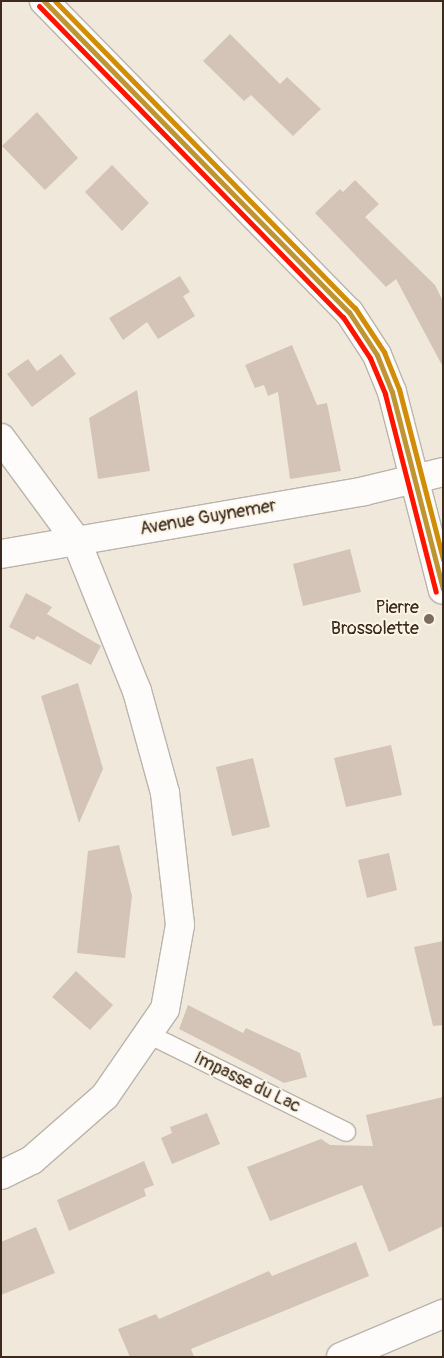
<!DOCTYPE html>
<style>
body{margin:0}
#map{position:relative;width:444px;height:1358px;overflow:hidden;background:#f1e8dc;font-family:Pangolin,sans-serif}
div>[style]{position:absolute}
.building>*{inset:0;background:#d4c4b7}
.roads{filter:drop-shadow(1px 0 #bbb4ac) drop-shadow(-1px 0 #bbb4ac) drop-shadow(0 1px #bbb4ac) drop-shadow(0 -1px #bbb4ac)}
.service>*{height:18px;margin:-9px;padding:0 9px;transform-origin:9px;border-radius:9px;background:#fdfcfa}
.minor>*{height:28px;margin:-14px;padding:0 14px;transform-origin:14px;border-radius:14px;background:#fdfcfa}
.tertiary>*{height:28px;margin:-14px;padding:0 14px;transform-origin:14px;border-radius:14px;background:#fdfcfa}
.bus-1>*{height:5px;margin:-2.5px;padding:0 2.5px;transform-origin:2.5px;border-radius:2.5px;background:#bf9534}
.bus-2>*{height:5px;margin:-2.5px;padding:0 2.5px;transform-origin:2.5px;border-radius:2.5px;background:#ff1400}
.bus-3>*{height:5px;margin:-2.5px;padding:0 2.5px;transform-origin:2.5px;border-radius:2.5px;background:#d18d06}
.dots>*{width:14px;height:14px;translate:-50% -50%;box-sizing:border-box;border:2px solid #fcf5e5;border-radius:50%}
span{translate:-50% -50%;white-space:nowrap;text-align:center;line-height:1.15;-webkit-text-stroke:4px #fcf5e5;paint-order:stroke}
.street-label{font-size:18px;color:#3b2a1e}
.poi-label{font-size:18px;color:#3b2a1e}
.right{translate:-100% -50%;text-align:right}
.frame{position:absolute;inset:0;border:2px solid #3b2a1e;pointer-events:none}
</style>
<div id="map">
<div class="building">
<div style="clip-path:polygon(230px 34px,280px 84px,287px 77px,321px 109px,293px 136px,251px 95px,244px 101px,203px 61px)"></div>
<div style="clip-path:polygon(37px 112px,78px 158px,45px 190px,2px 146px)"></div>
<div style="clip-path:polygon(112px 165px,149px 203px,122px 231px,85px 192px)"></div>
<div style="clip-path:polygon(355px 180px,379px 204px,365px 217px,435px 285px,443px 301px,443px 367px,396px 279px,386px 287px,315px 213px,340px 189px,343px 192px)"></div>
<div style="clip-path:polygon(180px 276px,190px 292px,183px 296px,195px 316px,158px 339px,147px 322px,123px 340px,109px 318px)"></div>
<div style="clip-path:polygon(292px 345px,317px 405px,327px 403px,341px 471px,290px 479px,278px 392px,268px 396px,264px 385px,255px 388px,245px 365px)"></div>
<div style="clip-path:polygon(61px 354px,76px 374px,32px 407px,7px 374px,28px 359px,37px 371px)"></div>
<div style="clip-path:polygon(137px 390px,150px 471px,98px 479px,89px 418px)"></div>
<div style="clip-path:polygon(350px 549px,361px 592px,303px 606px,293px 564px)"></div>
<div style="clip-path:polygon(26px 593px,52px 607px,47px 614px,101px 646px,91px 665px,37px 636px,34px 640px,9px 627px)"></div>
<div style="clip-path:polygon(78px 683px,103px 769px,79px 823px,41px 696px)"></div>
<div style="clip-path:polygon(391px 745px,402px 795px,346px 807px,334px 758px)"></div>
<div style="clip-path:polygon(253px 758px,270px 827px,232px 836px,216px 767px)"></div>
<div style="clip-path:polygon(119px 845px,132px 896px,125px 958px,77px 953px,88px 851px)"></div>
<div style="clip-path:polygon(389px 853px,397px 890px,367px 898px,358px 860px)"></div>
<div style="clip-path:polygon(443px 941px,443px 1025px,433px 1026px,414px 947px)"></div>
<div style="clip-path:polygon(76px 971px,113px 1005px,90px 1030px,52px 997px)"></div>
<div style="clip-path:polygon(188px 1005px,243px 1033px,246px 1028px,300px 1053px,307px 1077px,284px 1083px,179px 1029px)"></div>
<div style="clip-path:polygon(443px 1097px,443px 1226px,389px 1252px,362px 1185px,270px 1221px,247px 1167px,321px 1139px,330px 1145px,373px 1146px,366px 1115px)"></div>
<div style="clip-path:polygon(207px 1113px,220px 1144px,172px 1164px,161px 1138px,172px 1133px,170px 1127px)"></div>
<div style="clip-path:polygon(144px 1161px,154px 1185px,144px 1189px,146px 1196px,69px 1231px,57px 1200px)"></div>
<div style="clip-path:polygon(36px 1227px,55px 1273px,1px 1295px,1px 1242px)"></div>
<div style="clip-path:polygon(356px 1242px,369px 1276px,191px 1349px,194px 1357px,130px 1357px,118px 1329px,156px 1314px,159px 1319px,269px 1271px,272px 1276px)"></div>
</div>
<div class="roads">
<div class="service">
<div style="left:148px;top:1034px;width:221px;rotate:26.3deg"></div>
</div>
<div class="minor">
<div style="left:1px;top:438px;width:127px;rotate:53.7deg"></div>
<div style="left:76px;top:540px;width:163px;rotate:68deg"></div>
<div style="left:137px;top:691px;width:106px;rotate:74.6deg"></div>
<div style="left:165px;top:793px;width:133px;rotate:83.5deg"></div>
<div style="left:180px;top:925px;width:85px;rotate:100.1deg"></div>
<div style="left:165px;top:1009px;width:106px;rotate:124.6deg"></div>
<div style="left:105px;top:1096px;width:97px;rotate:138.8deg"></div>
<div style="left:32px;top:1160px;width:34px;rotate:154deg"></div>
<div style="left:1px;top:554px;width:368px;rotate:-9.8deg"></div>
<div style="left:364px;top:491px;width:81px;rotate:-13.5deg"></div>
<div style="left:341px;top:1357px;width:111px;rotate:-22.9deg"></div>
</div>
<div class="tertiary">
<div style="left:44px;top:1px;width:436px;rotate:45.6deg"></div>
<div style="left:349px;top:312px;width:51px;rotate:56.9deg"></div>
<div style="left:377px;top:355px;width:40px;rotate:68deg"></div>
<div style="left:392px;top:392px;width:204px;rotate:75.6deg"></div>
</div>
</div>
<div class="bus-1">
<div style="left:44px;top:1px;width:436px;rotate:45.6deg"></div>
<div style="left:349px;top:312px;width:51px;rotate:56.9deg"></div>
<div style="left:377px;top:355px;width:40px;rotate:68deg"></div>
<div style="left:392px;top:392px;width:203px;rotate:75.5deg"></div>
</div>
<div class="bus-2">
<div style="left:39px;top:6px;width:435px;rotate:45.7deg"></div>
<div style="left:343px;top:317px;width:49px;rotate:56.6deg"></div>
<div style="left:370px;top:358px;width:39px;rotate:67deg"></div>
<div style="left:385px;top:394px;width:204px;rotate:75.6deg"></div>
</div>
<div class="bus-3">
<div style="left:55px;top:1px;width:429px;rotate:45.7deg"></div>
<div style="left:355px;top:308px;width:53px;rotate:56.6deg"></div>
<div style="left:384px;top:352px;width:40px;rotate:68deg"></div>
<div style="left:399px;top:389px;width:176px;rotate:75.5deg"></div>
</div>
<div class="dots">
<div style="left:429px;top:619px;background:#7b6c60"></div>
</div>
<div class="street-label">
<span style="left:208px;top:518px;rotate:-10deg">Avenue Guynemer</span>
<span style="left:247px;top:1083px;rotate:26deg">Impasse du Lac</span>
</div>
<div class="poi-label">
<span class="right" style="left:419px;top:619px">Pierre<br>Brossolette</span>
</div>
<div class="frame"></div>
</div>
